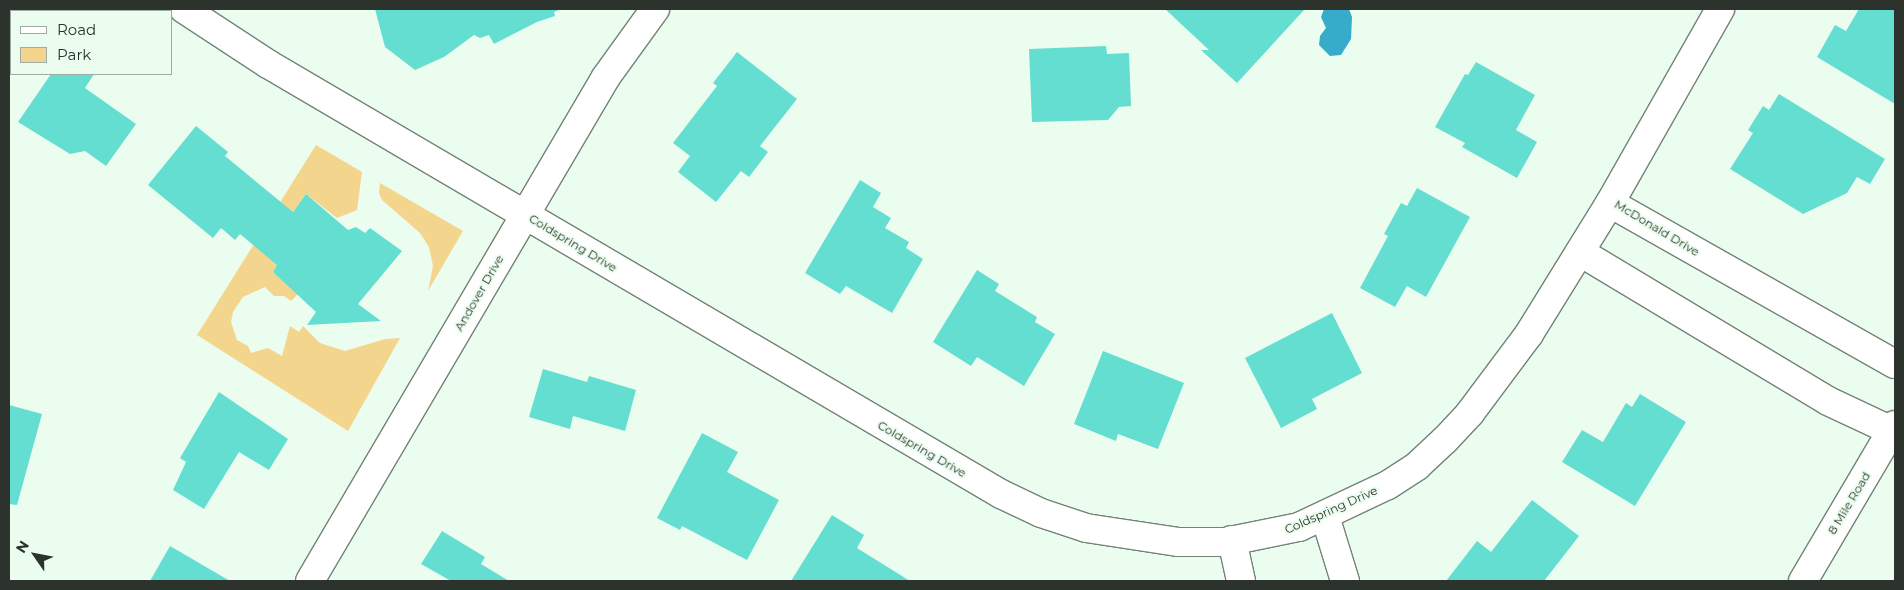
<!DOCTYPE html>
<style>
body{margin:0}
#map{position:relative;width:1904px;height:590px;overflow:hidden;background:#ebfdef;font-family:Montserrat,sans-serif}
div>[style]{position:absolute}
.green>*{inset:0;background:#f4d58e}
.water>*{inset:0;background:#36abca}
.building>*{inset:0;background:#65ded2}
.roads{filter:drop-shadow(1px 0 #738377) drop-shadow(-1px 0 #738377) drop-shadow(0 1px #738377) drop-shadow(0 -1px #738377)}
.minor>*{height:28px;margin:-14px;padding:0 14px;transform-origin:14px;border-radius:14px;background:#fff}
.major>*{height:28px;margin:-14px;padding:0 14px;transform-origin:14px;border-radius:14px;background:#fff}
span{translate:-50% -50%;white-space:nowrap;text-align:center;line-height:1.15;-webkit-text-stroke:4px #ebfdef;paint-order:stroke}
.street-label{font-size:12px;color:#2c332d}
.frame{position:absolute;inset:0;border:10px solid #2c332d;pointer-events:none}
.legend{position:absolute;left:10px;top:10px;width:162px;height:65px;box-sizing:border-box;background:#ebfdef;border:1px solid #9faca1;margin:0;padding:6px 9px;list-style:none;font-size:15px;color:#2c332d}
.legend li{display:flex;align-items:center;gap:10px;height:25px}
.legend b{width:25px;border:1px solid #9faca1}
.north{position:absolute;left:10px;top:530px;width:50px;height:50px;-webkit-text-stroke:4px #ebfdef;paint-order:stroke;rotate:303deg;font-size:14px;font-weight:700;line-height:20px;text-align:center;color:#2c332d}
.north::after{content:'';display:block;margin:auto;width:18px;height:22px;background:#2c332d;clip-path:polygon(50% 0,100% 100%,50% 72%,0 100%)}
</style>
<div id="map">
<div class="green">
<div style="clip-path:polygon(316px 145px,362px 172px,357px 210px,337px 218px,306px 194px,266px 247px,277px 265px,273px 272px,299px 293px,291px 301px,284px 296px,274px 296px,265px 287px,243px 297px,233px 312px,231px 322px,237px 340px,248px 346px,251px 353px,268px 348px,282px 356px,290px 326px,299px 332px,303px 326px,320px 343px,345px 351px,385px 339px,400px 338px,348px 431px,197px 335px)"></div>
<div style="clip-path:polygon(380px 183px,463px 231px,428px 291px,433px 266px,429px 247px,420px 233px,382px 200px,379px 193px)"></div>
</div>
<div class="water">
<div style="clip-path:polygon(1324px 9px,1349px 9px,1352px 17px,1351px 39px,1341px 55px,1330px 56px,1319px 45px,1320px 36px,1326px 28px,1321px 17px)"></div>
</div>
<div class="building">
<div style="clip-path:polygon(375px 9px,561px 9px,554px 12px,555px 16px,537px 22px,494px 44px,489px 35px,480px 38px,474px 35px,444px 57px,415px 70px,385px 47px)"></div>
<div style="clip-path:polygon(1165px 9px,1305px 9px,1237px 83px,1201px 50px,1209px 50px)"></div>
<div style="clip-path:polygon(1859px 9px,1895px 9px,1895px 104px,1817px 57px,1835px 25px,1846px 31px)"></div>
<div style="clip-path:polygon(1106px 46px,1107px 54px,1129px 53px,1131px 106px,1119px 107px,1108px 120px,1032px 122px,1029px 49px)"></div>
<div style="clip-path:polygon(737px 52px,797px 99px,760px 146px,768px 152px,749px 177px,741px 171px,716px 202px,678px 172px,690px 156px,673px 143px,717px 86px,713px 83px)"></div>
<div style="clip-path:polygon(1476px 62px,1535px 95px,1516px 130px,1537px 142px,1517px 178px,1462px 147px,1465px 143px,1435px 127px,1465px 74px,1468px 75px)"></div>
<div style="clip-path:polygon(51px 74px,94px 74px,85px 88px,136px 124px,106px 166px,85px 151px,70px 154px,18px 122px)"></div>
<div style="clip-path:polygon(1779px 94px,1885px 159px,1870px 184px,1857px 177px,1847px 193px,1803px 214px,1730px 169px,1753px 133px,1748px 130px,1763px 106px,1769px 110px)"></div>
<div style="clip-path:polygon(196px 126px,228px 152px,225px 156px,293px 212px,306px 194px,348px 230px,356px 227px,365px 233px,370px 228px,402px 251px,358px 304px,381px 321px,307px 325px,316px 312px,273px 272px,277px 265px,240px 234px,235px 240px,221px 228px,213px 238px,148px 185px)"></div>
<div style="clip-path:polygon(860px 180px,881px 193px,873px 207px,891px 218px,885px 228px,909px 242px,906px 248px,923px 259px,892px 313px,846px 286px,840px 294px,805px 273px)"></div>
<div style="clip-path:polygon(1417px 188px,1470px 217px,1426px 297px,1407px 286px,1395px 307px,1360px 288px,1388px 236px,1384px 234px,1401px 203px,1407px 206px)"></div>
<div style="clip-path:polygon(977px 270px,999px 284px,995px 291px,1037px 317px,1035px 322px,1055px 334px,1024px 386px,977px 357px,971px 366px,933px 342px)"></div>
<div style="clip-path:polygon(1332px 313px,1362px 373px,1312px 399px,1317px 409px,1281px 428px,1245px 358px)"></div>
<div style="clip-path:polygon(1103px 351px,1184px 383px,1158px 449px,1118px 434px,1116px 441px,1074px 424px)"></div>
<div style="clip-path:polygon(543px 369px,587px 382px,589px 376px,636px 390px,625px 431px,573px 416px,570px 429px,529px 417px)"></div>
<div style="clip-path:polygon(219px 392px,288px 439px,269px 470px,239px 452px,204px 509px,173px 490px,186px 462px,180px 458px)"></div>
<div style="clip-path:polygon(1640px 394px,1686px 422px,1635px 506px,1562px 462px,1582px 430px,1603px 442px,1626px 403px,1632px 407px)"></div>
<div style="clip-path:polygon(9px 405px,42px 414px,17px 505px,9px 504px)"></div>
<div style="clip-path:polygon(702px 433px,738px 452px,727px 472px,779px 500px,747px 560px,682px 526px,680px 530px,657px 518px)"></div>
<div style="clip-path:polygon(1532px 500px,1579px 536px,1544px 581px,1446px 581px,1477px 541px,1491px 552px)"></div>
<div style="clip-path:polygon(832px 515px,864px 535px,857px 548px,910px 581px,791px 581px)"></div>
<div style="clip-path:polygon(442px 531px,485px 557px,481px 564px,509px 581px,451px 581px,421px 564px)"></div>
<div style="clip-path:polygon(170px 546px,230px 581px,150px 581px)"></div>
</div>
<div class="roads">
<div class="minor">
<div style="left:184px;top:9px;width:100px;rotate:33.2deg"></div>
<div style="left:268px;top:64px;width:850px;rotate:30.4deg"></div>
<div style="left:1001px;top:494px;width:44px;rotate:25.4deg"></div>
<div style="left:1041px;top:513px;width:47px;rotate:18.4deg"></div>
<div style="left:1086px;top:528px;width:94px;rotate:8.6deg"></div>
<div style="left:1179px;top:542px;width:46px"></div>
<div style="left:1225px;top:542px;width:76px;rotate:-11.5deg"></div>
<div style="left:1299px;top:527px;width:98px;rotate:-25.3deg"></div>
<div style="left:1388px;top:485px;width:35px;rotate:-33deg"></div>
<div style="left:1417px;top:466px;width:38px;rotate:-43deg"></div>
<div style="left:1445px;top:440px;width:37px;rotate:-47deg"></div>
<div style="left:1470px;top:413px;width:99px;rotate:-53.2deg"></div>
<div style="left:1529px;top:334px;width:154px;rotate:-58.3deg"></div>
<div style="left:1610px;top:203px;width:223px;rotate:-60.4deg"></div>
<div style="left:1610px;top:203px;width:327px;rotate:29.5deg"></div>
<div style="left:1580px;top:252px;width:289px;rotate:31deg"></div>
<div style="left:1828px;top:401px;width:71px;rotate:25.1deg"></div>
<div style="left:1325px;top:516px;width:68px;rotate:72.9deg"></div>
<div style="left:1232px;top:540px;width:42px;rotate:77.6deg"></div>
<div style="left:310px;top:581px;width:584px;rotate:-59.57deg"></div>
<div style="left:606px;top:77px;width:84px;rotate:-54.2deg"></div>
</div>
<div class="major">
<div style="left:1803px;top:581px;width:181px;rotate:-59.5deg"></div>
</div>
</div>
<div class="street-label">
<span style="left:1657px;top:228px;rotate:31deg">McDonald Drive</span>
<span style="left:573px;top:243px;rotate:31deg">Coldspring Drive</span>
<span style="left:479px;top:293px;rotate:-60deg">Andover Drive</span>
<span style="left:922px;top:449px;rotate:30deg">Coldspring Drive</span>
<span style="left:1849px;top:503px;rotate:-59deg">8 Mile Road</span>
<span style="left:1331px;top:510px;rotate:-24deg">Coldspring Drive</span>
</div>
<div class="frame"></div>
<ul class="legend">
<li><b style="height:6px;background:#fff"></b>Road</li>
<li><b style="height:14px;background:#f4d58e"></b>Park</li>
</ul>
<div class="north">N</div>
</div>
